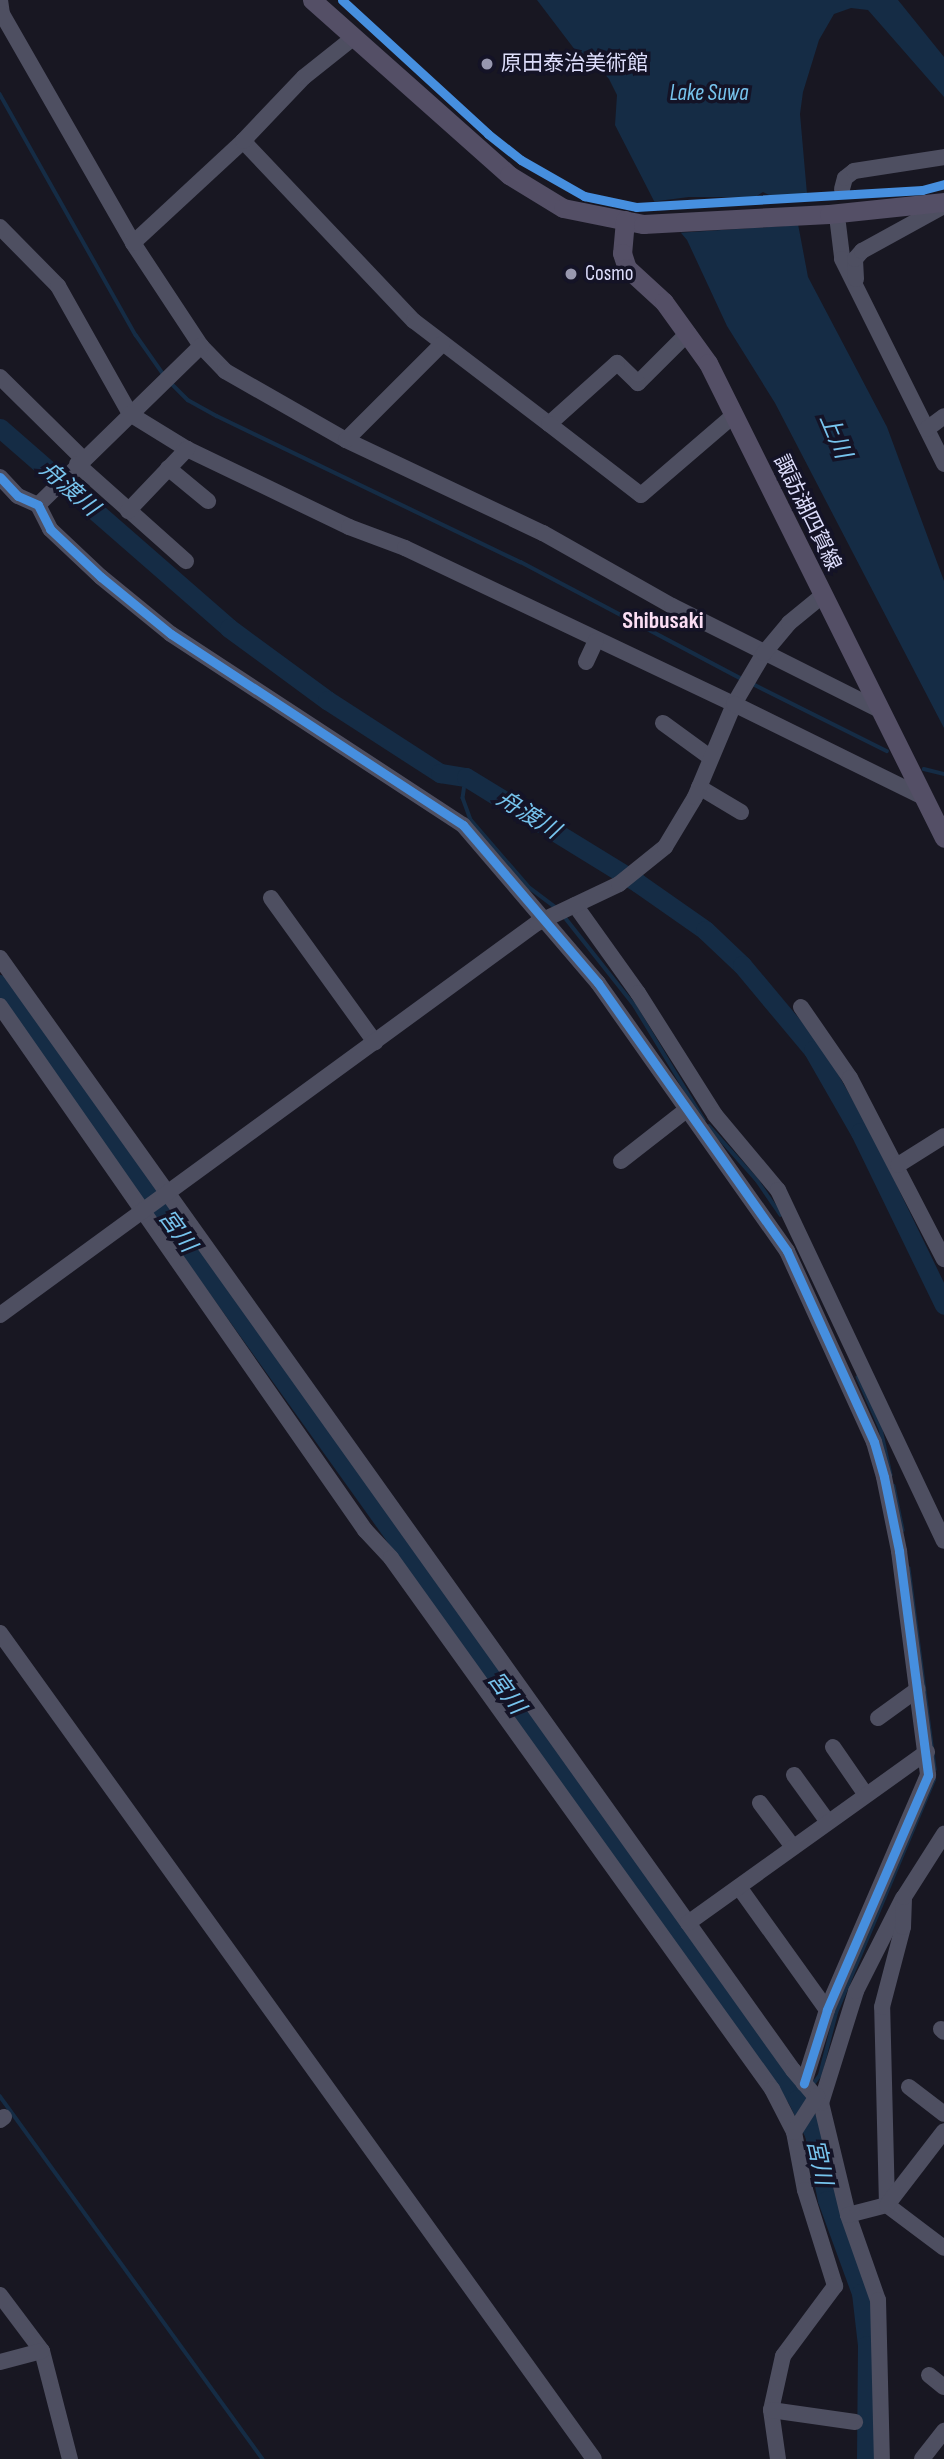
<!DOCTYPE html>
<meta charset="utf-8">
<style>
body{margin:0}
#map{position:relative;width:944px;height:2459px;overflow:hidden;background:#181722;font-family:"Sofia Sans Condensed","Noto Sans JP",sans-serif}
div>[style]{position:absolute}
.water>*{inset:0;background:#152c45}
.pier>*{inset:0;background:#181722}
.stream>*{height:3.5px;margin:-1.75px;padding:0 1.75px;transform-origin:1.75px;border-radius:1.75px;background:#152c45}
.river>*{height:19px;margin:-9.5px;padding:0 9.5px;transform-origin:9.5px;border-radius:9.5px;background:#152c45}
.minor>*{height:16px;margin:-8px;padding:0 8px;transform-origin:8px;border-radius:8px;background:#4e4f61}
.major>*{height:19px;margin:-9.5px;padding:0 9.5px;transform-origin:9.5px;border-radius:9.5px;background:#544f66}
.cycleway>*{height:9px;margin:-4.5px;padding:0 4.5px;transform-origin:4.5px;border-radius:4.5px;background:#468fdf}
.dots>*{width:19px;height:19px;translate:-50% -50%;box-sizing:border-box;border:4px solid #141326;border-radius:50%}
span{translate:-50% -50%;white-space:nowrap;text-align:center;line-height:1.15;-webkit-text-stroke:7px #141326;paint-order:stroke}
.poi-label{font-size:21px;color:#ddddfb}
.left{translate:0 -50%;text-align:left}
.street-label{font-size:21px;color:#ddddfb}
.water-label{font-size:23px;color:#77c4ee;font-style:italic}
.quarter-label{font-size:24px;color:#fbdef4;font-weight:700}
</style>
<div id="map">
<div class="water">
<div style="clip-path:polygon(537px 0,898px 0,944px 57px,944px 97px,868px 10px,851px 8px,834px 14px,819px 40px,803px 92px,800px 114px,807px 194px,798px 224px,808px 277px,887px 427px,944px 581px,944px 728px,775px 403px,727px 326px,687px 240px,654px 201px,615px 125px,617px 95px,609px 79px,600px 69px,588px 67px)"></div>
</div>
<div class="pier">
<div style="clip-path:polygon(763px 192px,771px 196px,810px 194px,801px 225px,676px 233px,650px 202px,689px 197px,755px 197px)"></div>
</div>
<div class="stream">
<div style="left:0;top:94px;width:277px;rotate:60.6deg"></div>
<div style="left:136px;top:335px;width:49px;rotate:55deg"></div>
<div style="left:171px;top:383px;width:24px;rotate:45deg"></div>
<div style="left:188px;top:400px;width:33px;rotate:29deg"></div>
<div style="left:217px;top:416px;width:337px;rotate:25.7deg"></div>
<div style="left:521px;top:562px;width:252px;rotate:27.9deg"></div>
<div style="left:751px;top:683px;width:152px;rotate:26.6deg"></div>
<div style="left:924px;top:769px;width:21px;rotate:14deg"></div>
<div style="left:466px;top:777px;width:21px;rotate:98deg"></div>
<div style="left:463px;top:798px;width:23px;rotate:70deg"></div>
<div style="left:471px;top:820px;width:90px;rotate:49.1deg"></div>
<div style="left:530px;top:888px;width:34px;rotate:37deg"></div>
<div style="left:564px;top:916px;width:115px;rotate:51.7deg"></div>
<div style="left:635px;top:1006px;width:133px;rotate:58.8deg"></div>
<div style="left:709px;top:1126px;width:72px;rotate:48.4deg"></div>
<div style="left:757px;top:1180px;width:42px;rotate:55.6deg"></div>
<div style="left:858px;top:1377px;width:57px;rotate:66.1deg"></div>
<div style="left:881px;top:1429px;width:47px;rotate:77.7deg"></div>
<div style="left:894px;top:1486px;width:45px;rotate:78.4deg"></div>
<div style="left:909px;top:1568px;width:203px;rotate:82.6deg"></div>
<div style="left:811px;top:2087px;width:15px;rotate:-53deg"></div>
<div style="left:820px;top:2075px;width:64px;rotate:-75.5deg"></div>
<div style="left:836px;top:2013px;width:253px;rotate:-67.2deg"></div>
<div style="left:0;top:2096px;width:448px;rotate:54.1deg"></div>
<div style="left:797px;top:2099px;width:11px;rotate:-45deg"></div>
</div>
<div class="river">
<div style="left:0;top:428px;width:304px;rotate:41.1deg"></div>
<div style="left:229px;top:628px;width:122px;rotate:36.3deg"></div>
<div style="left:327px;top:700px;width:135px;rotate:32.9deg"></div>
<div style="left:440px;top:773px;width:26px;rotate:9deg"></div>
<div style="left:466px;top:777px;width:202px;rotate:31.6deg"></div>
<div style="left:638px;top:883px;width:82px;rotate:35deg"></div>
<div style="left:705px;top:930px;width:51px;rotate:43.4deg"></div>
<div style="left:742px;top:965px;width:111px;rotate:50.1deg"></div>
<div style="left:813px;top:1050px;width:95px;rotate:60.2deg"></div>
<div style="left:860px;top:1132px;width:192px;rotate:64.1deg"></div>
<div style="left:0;top:984px;width:1371px;rotate:54.44deg"></div>
<div style="left:797px;top:2099px;width:39px;rotate:64deg"></div>
<div style="left:814px;top:2134px;width:67px;rotate:78.9deg"></div>
<div style="left:827px;top:2200px;width:99px;rotate:69.9deg"></div>
<div style="left:861px;top:2293px;width:52px;rotate:83.4deg"></div>
<div style="left:867px;top:2345px;width:114px;rotate:90.5deg"></div>
</div>
<div class="minor">
<div style="left:0;top:0;width:14px;rotate:82deg"></div>
<div style="left:2px;top:14px;width:264px;rotate:60.2deg"></div>
<div style="left:133px;top:243px;width:123px;rotate:56.6deg"></div>
<div style="left:201px;top:346px;width:35px;rotate:46deg"></div>
<div style="left:225px;top:371px;width:139px;rotate:29.7deg"></div>
<div style="left:346px;top:440px;width:218px;rotate:25.3deg"></div>
<div style="left:543px;top:533px;width:148px;rotate:29.5deg"></div>
<div style="left:672px;top:606px;width:233px;rotate:26.6deg"></div>
<div style="left:243px;top:141px;width:248px;rotate:46.5deg"></div>
<div style="left:414px;top:321px;width:170px;rotate:37.3deg"></div>
<div style="left:842px;top:189px;width:11px;rotate:-75deg"></div>
<div style="left:845px;top:178px;width:11px;rotate:-38deg"></div>
<div style="left:854px;top:171px;width:91px;rotate:-8.8deg"></div>
<div style="left:838px;top:224px;width:35px;rotate:83deg"></div>
<div style="left:842px;top:259px;width:229px;rotate:63.5deg"></div>
<div style="left:0;top:227px;width:83px;rotate:45.5deg"></div>
<div style="left:58px;top:286px;width:147px;rotate:60.6deg"></div>
<div style="left:130px;top:414px;width:67px;rotate:31.6deg"></div>
<div style="left:187px;top:449px;width:180px;rotate:25.7deg"></div>
<div style="left:349px;top:527px;width:60px;rotate:20.6deg"></div>
<div style="left:405px;top:548px;width:364px;rotate:25.4deg"></div>
<div style="left:734px;top:704px;width:59px;rotate:-59.5deg"></div>
<div style="left:764px;top:653px;width:39px;rotate:-50deg"></div>
<div style="left:789px;top:623px;width:43px;rotate:-39.3deg"></div>
<div style="left:133px;top:243px;width:150px;rotate:-42.8deg"></div>
<div style="left:243px;top:141px;width:88px;rotate:-46.4deg"></div>
<div style="left:304px;top:77px;width:63px;rotate:-38.5deg"></div>
<div style="left:856px;top:279px;width:20px;rotate:-93deg"></div>
<div style="left:855px;top:259px;width:11px;rotate:-49deg"></div>
<div style="left:862px;top:251px;width:94px;rotate:-28.8deg"></div>
<div style="left:688px;top:333px;width:71px;rotate:135deg"></div>
<div style="left:638px;top:383px;width:29px;rotate:-136deg"></div>
<div style="left:617px;top:363px;width:91px;rotate:138.1deg"></div>
<div style="left:549px;top:424px;width:116px;rotate:37.7deg"></div>
<div style="left:641px;top:495px;width:121px;rotate:-40.7deg"></div>
<div style="left:0;top:377px;width:115px;rotate:44.6deg"></div>
<div style="left:927px;top:429px;width:21px;rotate:-37deg"></div>
<div style="left:346px;top:440px;width:136px;rotate:-45deg"></div>
<div style="left:77px;top:464px;width:146px;rotate:41.7deg"></div>
<div style="left:168px;top:468px;width:52px;rotate:39.5deg"></div>
<div style="left:0;top:477px;width:26px;rotate:47deg"></div>
<div style="left:18px;top:496px;width:22px;rotate:24deg"></div>
<div style="left:38px;top:505px;width:27px;rotate:63deg"></div>
<div style="left:50px;top:529px;width:70px;rotate:43.3deg"></div>
<div style="left:101px;top:577px;width:90px;rotate:39.2deg"></div>
<div style="left:171px;top:634px;width:349px;rotate:33.2deg"></div>
<div style="left:463px;top:825px;width:208px;rotate:49.5deg"></div>
<div style="left:598px;top:983px;width:328px;rotate:54.8deg"></div>
<div style="left:787px;top:1251px;width:210px;rotate:65.5deg"></div>
<div style="left:874px;top:1442px;width:36px;rotate:74deg"></div>
<div style="left:884px;top:1477px;width:76px;rotate:78.5deg"></div>
<div style="left:899px;top:1551px;width:226px;rotate:82.6deg"></div>
<div style="left:928px;top:1775px;width:256px;rotate:113.3deg"></div>
<div style="left:827px;top:2010px;width:77px;rotate:107.5deg"></div>
<div style="left:38px;top:505px;width:228px;rotate:-44.3deg"></div>
<div style="left:128px;top:511px;width:86px;rotate:-46.4deg"></div>
<div style="left:586px;top:662px;width:23px;rotate:-65deg"></div>
<div style="left:663px;top:723px;width:59px;rotate:36.1deg"></div>
<div style="left:699px;top:787px;width:49px;rotate:30.8deg"></div>
<div style="left:271px;top:898px;width:178px;rotate:54.2deg"></div>
<div style="left:575px;top:905px;width:108px;rotate:54.4deg"></div>
<div style="left:638px;top:993px;width:144px;rotate:57.7deg"></div>
<div style="left:715px;top:1115px;width:98px;rotate:50deg"></div>
<div style="left:778px;top:1190px;width:388px;rotate:64.7deg"></div>
<div style="left:0;top:958px;width:1366px;rotate:54.51deg"></div>
<div style="left:793px;top:2070px;width:43px;rotate:49.7deg"></div>
<div style="left:821px;top:2103px;width:115px;rotate:76.4deg"></div>
<div style="left:848px;top:2215px;width:90px;rotate:70.6deg"></div>
<div style="left:878px;top:2300px;width:159px;rotate:88.6deg"></div>
<div style="left:0;top:1006px;width:639px;rotate:55.14deg"></div>
<div style="left:365px;top:1530px;width:38px;rotate:47deg"></div>
<div style="left:391px;top:1558px;width:654px;rotate:54.34deg"></div>
<div style="left:772px;top:2089px;width:48px;rotate:62.9deg"></div>
<div style="left:794px;top:2132px;width:59px;rotate:79.3deg"></div>
<div style="left:805px;top:2190px;width:101px;rotate:72.6deg"></div>
<div style="left:835px;top:2286px;width:87px;rotate:126.6deg"></div>
<div style="left:783px;top:2356px;width:55px;rotate:102.5deg"></div>
<div style="left:771px;top:2410px;width:49px;rotate:81.9deg"></div>
<div style="left:801px;top:1007px;width:86px;rotate:55.4deg"></div>
<div style="left:850px;top:1078px;width:204px;rotate:62.6deg"></div>
<div style="left:621px;top:1161px;width:81px;rotate:-38deg"></div>
<div style="left:898px;top:1165px;width:54px;rotate:-32.2deg"></div>
<div style="left:0;top:1315px;width:665px;rotate:-36.13deg"></div>
<div style="left:537px;top:923px;width:91px;rotate:-25.4deg"></div>
<div style="left:619px;top:884px;width:59px;rotate:-38.8deg"></div>
<div style="left:665px;top:847px;width:58px;rotate:-59deg"></div>
<div style="left:695px;top:797px;width:101px;rotate:-67.2deg"></div>
<div style="left:734px;top:704px;width:211px;rotate:26.2deg"></div>
<div style="left:0;top:1633px;width:1017px;rotate:54.28deg"></div>
<div style="left:878px;top:1718px;width:49px;rotate:-35.9deg"></div>
<div style="left:833px;top:1747px;width:58px;rotate:55.5deg"></div>
<div style="left:794px;top:1775px;width:58px;rotate:54.1deg"></div>
<div style="left:760px;top:1803px;width:55px;rotate:53.1deg"></div>
<div style="left:739px;top:1887px;width:151px;rotate:54.4deg"></div>
<div style="left:688px;top:1923px;width:294px;rotate:-35.6deg"></div>
<div style="left:941px;top:2029px;width:4px;rotate:45deg"></div>
<div style="left:909px;top:2087px;width:44px;rotate:37.6deg"></div>
<div style="left:821px;top:2103px;width:117px;rotate:-72.6deg"></div>
<div style="left:856px;top:1991px;width:104px;rotate:-63.2deg"></div>
<div style="left:0;top:2120px;width:5px;rotate:-37deg"></div>
<div style="left:794px;top:2132px;width:43px;rotate:-57.4deg"></div>
<div style="left:887px;top:2205px;width:198px;rotate:-91.4deg"></div>
<div style="left:882px;top:2007px;width:83px;rotate:-75.3deg"></div>
<div style="left:903px;top:1927px;width:30px;rotate:-88deg"></div>
<div style="left:904px;top:1897px;width:75px;rotate:-57.6deg"></div>
<div style="left:887px;top:2205px;width:71px;rotate:37deg"></div>
<div style="left:848px;top:2215px;width:40px;rotate:-14.4deg"></div>
<div style="left:887px;top:2205px;width:93px;rotate:-52.4deg"></div>
<div style="left:0;top:2295px;width:70px;rotate:53.1deg"></div>
<div style="left:42px;top:2351px;width:112px;rotate:75.5deg"></div>
<div style="left:0;top:2362px;width:43px;rotate:-14.7deg"></div>
<div style="left:929px;top:2375px;width:19px;rotate:39deg"></div>
<div style="left:771px;top:2410px;width:85px;rotate:8.1deg"></div>
<div style="left:922px;top:2459px;width:36px;rotate:-52deg"></div>
</div>
<div class="major">
<div style="left:312px;top:0;width:264px;rotate:41.6deg"></div>
<div style="left:509px;top:175px;width:63px;rotate:31.4deg"></div>
<div style="left:563px;top:208px;width:82px;rotate:11.3deg"></div>
<div style="left:643px;top:224px;width:186px;rotate:-3.1deg"></div>
<div style="left:829px;top:214px;width:116px;rotate:-6deg"></div>
<div style="left:625px;top:220px;width:33px;rotate:95deg"></div>
<div style="left:622px;top:253px;width:16px;rotate:72deg"></div>
<div style="left:627px;top:268px;width:50px;rotate:42.6deg"></div>
<div style="left:664px;top:302px;width:75px;rotate:54.2deg"></div>
<div style="left:708px;top:363px;width:530px;rotate:63.58deg"></div>
</div>
<div class="cycleway">
<div style="left:342px;top:0;width:198px;rotate:42.5deg"></div>
<div style="left:488px;top:134px;width:42px;rotate:38.2deg"></div>
<div style="left:521px;top:160px;width:73px;rotate:29.7deg"></div>
<div style="left:584px;top:196px;width:53px;rotate:11.9deg"></div>
<div style="left:636px;top:207px;width:287px;rotate:-3.4deg"></div>
<div style="left:922px;top:190px;width:23px;rotate:-15deg"></div>
<div style="left:0;top:477px;width:26px;rotate:47deg"></div>
<div style="left:18px;top:496px;width:22px;rotate:24deg"></div>
<div style="left:38px;top:505px;width:27px;rotate:63deg"></div>
<div style="left:50px;top:529px;width:70px;rotate:43.3deg"></div>
<div style="left:101px;top:577px;width:90px;rotate:39.2deg"></div>
<div style="left:171px;top:634px;width:349px;rotate:33.2deg"></div>
<div style="left:463px;top:825px;width:208px;rotate:49.5deg"></div>
<div style="left:598px;top:983px;width:328px;rotate:54.8deg"></div>
<div style="left:787px;top:1251px;width:210px;rotate:65.5deg"></div>
<div style="left:874px;top:1442px;width:36px;rotate:74deg"></div>
<div style="left:884px;top:1477px;width:76px;rotate:78.5deg"></div>
<div style="left:899px;top:1551px;width:226px;rotate:82.6deg"></div>
<div style="left:928px;top:1775px;width:256px;rotate:113.3deg"></div>
<div style="left:827px;top:2010px;width:77px;rotate:107.5deg"></div>
</div>
<div class="dots">
<div style="left:487px;top:64px;background:#9898af"></div>
<div style="left:571px;top:274px;background:#9898af"></div>
</div>
<div class="poi-label">
<span class="left" style="left:501px;top:64px">原田泰治美術館</span>
<span class="left" style="left:585px;top:274px">Cosmo</span>
</div>
<div class="street-label">
<span style="left:807px;top:513px;rotate:64deg">諏訪湖四賀線</span>
</div>
<div class="water-label">
<span style="left:709px;top:93px">Lake Suwa</span>
<span style="left:835px;top:436px;rotate:67deg">上川</span>
<span style="left:69px;top:489px;rotate:41deg">舟渡川</span>
<span style="left:528px;top:815px;rotate:32deg">舟渡川</span>
<span style="left:177px;top:1231px;rotate:54deg">宮川</span>
<span style="left:506px;top:1693px;rotate:54deg">宮川</span>
<span style="left:819px;top:2162px;rotate:78deg">宮川</span>
</div>
<div class="quarter-label">
<span style="left:663px;top:621px">Shibusaki</span>
</div>
</div>
